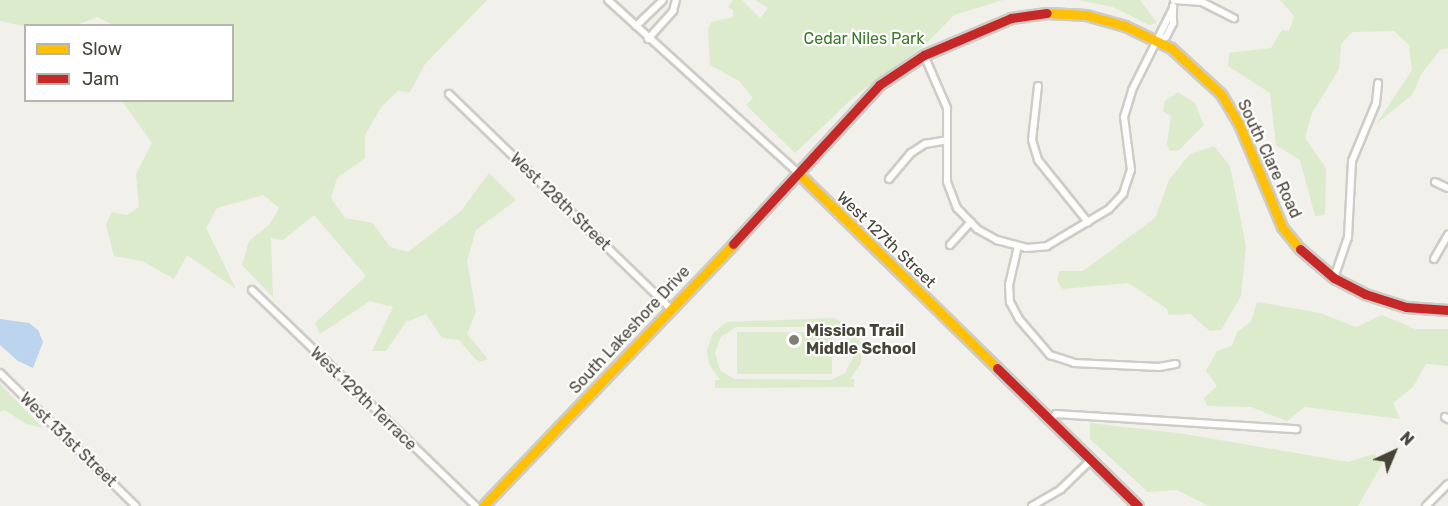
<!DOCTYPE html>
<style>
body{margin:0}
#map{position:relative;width:1448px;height:506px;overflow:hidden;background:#f1f0eb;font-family:Rubik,sans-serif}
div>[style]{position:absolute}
.green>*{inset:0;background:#dbebcc}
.water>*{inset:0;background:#bcd4ee}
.roads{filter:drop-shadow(2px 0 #cdccc7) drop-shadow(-2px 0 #cdccc7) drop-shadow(0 2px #cdccc7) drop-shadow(0 -2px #cdccc7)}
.street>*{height:6px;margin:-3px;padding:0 3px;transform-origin:3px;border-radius:3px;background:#fdfdfc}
.slow>*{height:9px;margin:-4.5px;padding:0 4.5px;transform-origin:4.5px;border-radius:4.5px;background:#ffc107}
.jam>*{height:9px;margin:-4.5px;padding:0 4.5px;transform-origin:4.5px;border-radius:4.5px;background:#c62828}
.dots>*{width:16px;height:16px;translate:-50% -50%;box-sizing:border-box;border:3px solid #fff;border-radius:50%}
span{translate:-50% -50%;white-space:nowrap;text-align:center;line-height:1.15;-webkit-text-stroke:4.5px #fff;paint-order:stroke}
.park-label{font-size:16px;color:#3e792a}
.street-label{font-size:16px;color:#474337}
.poi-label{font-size:16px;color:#474337;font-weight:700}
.left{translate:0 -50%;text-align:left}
.legend{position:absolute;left:24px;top:24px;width:210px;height:78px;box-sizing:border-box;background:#fff;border:2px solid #b5b4af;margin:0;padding:8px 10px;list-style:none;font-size:18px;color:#474337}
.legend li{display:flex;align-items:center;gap:12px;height:30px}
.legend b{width:30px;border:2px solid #b5b4af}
.north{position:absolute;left:1364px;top:422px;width:60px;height:60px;-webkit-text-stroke:4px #fff;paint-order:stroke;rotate:44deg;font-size:16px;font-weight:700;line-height:24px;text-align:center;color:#474337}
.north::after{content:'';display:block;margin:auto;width:21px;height:27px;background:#474337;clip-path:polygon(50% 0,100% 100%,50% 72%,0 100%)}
</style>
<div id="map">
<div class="green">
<div style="clip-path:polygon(0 0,487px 0,425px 64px,410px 92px,398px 91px,382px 106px,365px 135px,365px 158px,337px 178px,331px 198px,345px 218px,373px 223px,390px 247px,408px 252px,461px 211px,489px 173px,516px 200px,476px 230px,467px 261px,476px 312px,467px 334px,488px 359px,478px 362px,459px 340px,442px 338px,426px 314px,406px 322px,386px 351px,372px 351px,393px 307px,370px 301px,320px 334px,315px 323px,366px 276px,314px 215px,283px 240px,271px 238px,273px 297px,242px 265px,249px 241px,270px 224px,279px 208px,263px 195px,217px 208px,206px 228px,236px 289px,187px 255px,174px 279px,142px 261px,114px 256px,106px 225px,112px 212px,127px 215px,139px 207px,136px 174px,152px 143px,122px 101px,232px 100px,232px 26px,114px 25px,97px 17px,77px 25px,25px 26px,0 21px)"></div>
<div style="clip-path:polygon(733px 0,742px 0,760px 18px,768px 8px,755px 0,1003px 0,954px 15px,926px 44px,856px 95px,795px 153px,746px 105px,753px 98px,739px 81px,710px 65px,708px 29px,711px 22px,733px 17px,733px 10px,728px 7px)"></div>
<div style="clip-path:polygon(1079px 0,1140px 0,1157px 23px,1149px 25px,1113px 7px)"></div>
<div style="clip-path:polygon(1280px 0,1448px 0,1448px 48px,1440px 50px,1422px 73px,1412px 95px,1377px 123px,1412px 70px,1409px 45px,1394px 31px,1352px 32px,1341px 44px,1339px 69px,1312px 113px,1305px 138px,1326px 168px,1325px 215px,1315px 216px,1300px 160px,1276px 145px,1270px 93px,1228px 66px,1229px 53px,1271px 48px,1282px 30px,1289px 31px,1294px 16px)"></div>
<div style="clip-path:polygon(1178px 92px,1195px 103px,1204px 125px,1179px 150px,1170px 151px,1167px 144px,1171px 116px,1163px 111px,1165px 101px)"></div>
<div style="clip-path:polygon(1214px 146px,1230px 166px,1246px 246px,1241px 296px,1221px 330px,1210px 331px,1190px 314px,1169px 315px,1166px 308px,1128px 283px,1062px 289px,1057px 280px,1060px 271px,1083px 271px,1155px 218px,1169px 180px,1190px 154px)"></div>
<div style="clip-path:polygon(1257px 302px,1320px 313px,1356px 327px,1382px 315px,1415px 329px,1448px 329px,1448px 366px,1426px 364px,1413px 387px,1393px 403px,1400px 419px,1305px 407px,1287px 421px,1251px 407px,1207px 406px,1204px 398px,1217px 386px,1206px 371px,1217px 351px,1232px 346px,1237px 332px,1251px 322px)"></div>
<div style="clip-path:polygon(evenodd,834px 318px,851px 327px,861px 343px,861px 363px,850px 379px,854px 379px,854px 387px,715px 388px,715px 380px,720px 380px,709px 364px,707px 350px,713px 333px,727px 322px,834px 318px,736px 327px,835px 327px,850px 340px,853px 358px,845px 373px,831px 380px,734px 379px,720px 370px,715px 353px,721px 337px,736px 327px)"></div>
<div style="clip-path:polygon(737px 332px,832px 332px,832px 374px,737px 374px)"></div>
<div style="clip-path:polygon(0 384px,43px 428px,26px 424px,5px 410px,0 412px)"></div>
<div style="clip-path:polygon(1090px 423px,1185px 434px,1348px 462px,1374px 454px,1382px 464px,1358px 506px,1209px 506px,1177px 490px,1148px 492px,1090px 439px)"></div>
</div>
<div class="water">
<div style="clip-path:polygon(0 319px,29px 323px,38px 330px,43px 342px,33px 368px,18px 361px,0 345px)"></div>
</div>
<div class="roads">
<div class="street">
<div style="left:608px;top:0;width:258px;rotate:42.3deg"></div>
<div style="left:1174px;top:0;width:28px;rotate:4deg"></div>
<div style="left:1202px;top:2px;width:36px;rotate:27deg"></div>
<div style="left:636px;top:26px;width:37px;rotate:-44deg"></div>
<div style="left:648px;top:39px;width:38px;rotate:-48deg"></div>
<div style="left:673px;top:11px;width:11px;rotate:-75deg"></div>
<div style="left:1159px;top:41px;width:8px;rotate:-30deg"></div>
<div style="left:1166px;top:37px;width:16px;rotate:-63deg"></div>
<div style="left:1173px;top:23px;width:17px;rotate:-90deg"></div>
<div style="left:924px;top:55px;width:58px;rotate:66.5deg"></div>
<div style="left:947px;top:108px;width:74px;rotate:90deg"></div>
<div style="left:947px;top:182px;width:28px;rotate:69deg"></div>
<div style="left:957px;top:208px;width:29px;rotate:46deg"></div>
<div style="left:977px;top:229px;width:23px;rotate:29deg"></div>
<div style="left:997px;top:240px;width:30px;rotate:15deg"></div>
<div style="left:1026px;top:248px;width:21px;rotate:-5deg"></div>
<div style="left:1047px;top:246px;width:72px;rotate:-30.8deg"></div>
<div style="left:1109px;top:209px;width:21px;rotate:-47deg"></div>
<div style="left:1123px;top:194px;width:25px;rotate:-72deg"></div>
<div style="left:1131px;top:170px;width:53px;rotate:-97.5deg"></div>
<div style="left:1124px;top:117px;width:28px;rotate:-73deg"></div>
<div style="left:1132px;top:90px;width:92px;rotate:-63.4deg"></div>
<div style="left:1038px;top:86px;width:54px;rotate:96.3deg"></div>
<div style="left:1032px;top:140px;width:21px;rotate:73deg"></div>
<div style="left:1038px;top:160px;width:80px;rotate:51.1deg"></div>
<div style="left:449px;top:94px;width:309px;rotate:44.1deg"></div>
<div style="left:889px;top:179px;width:34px;rotate:-50deg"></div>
<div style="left:911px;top:153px;width:17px;rotate:-33deg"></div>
<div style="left:925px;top:144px;width:22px;rotate:-10deg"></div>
<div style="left:1435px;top:182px;width:14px;rotate:25deg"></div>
<div style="left:950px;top:245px;width:31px;rotate:-48deg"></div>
<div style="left:1018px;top:246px;width:39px;rotate:103deg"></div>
<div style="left:1009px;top:284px;width:18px;rotate:87deg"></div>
<div style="left:1010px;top:302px;width:19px;rotate:62deg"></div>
<div style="left:1019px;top:319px;width:48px;rotate:49.3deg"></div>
<div style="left:1050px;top:355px;width:25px;rotate:18deg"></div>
<div style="left:1074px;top:363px;width:85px;rotate:2.7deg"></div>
<div style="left:1159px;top:367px;width:17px;rotate:-10deg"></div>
<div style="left:1434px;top:259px;width:28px;rotate:-60deg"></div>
<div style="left:1334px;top:278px;width:43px;rotate:-71.1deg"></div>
<div style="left:1348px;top:237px;width:76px;rotate:-87deg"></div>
<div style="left:1352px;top:161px;width:63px;rotate:-67.5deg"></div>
<div style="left:1376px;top:103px;width:20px;rotate:-84deg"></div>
<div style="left:252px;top:290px;width:311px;rotate:44deg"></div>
<div style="left:0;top:373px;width:190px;rotate:44.4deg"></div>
<div style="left:1445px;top:417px;width:4px;rotate:34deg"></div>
<div style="left:1050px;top:420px;width:8px;rotate:-45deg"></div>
<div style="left:1056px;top:414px;width:241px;rotate:3.6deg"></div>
<div style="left:1032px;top:506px;width:34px;rotate:-30deg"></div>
<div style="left:1061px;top:489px;width:42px;rotate:-44deg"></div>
<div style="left:1426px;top:506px;width:31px;rotate:-45deg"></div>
</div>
<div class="slow">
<div style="left:1047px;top:13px;width:39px;rotate:3deg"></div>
<div style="left:1086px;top:15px;width:41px;rotate:15.8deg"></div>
<div style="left:1125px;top:26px;width:51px;rotate:25.6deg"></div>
<div style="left:1171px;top:48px;width:68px;rotate:42.6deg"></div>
<div style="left:1221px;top:94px;width:35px;rotate:59deg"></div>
<div style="left:1239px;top:124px;width:112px;rotate:67.3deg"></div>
<div style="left:1282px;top:227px;width:28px;rotate:51deg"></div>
<div style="left:799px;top:174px;width:277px;rotate:44.4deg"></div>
<div style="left:483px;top:506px;width:362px;rotate:-46.3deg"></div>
</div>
<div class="jam">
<div style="left:733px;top:244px;width:216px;rotate:-47.4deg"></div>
<div style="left:879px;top:85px;width:54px;rotate:-33.7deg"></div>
<div style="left:924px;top:55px;width:95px;rotate:-23deg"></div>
<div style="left:1011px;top:18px;width:36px;rotate:-8deg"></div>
<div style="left:1300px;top:249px;width:45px;rotate:40.5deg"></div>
<div style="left:1334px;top:278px;width:35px;rotate:27deg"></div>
<div style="left:1365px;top:294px;width:43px;rotate:17.6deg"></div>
<div style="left:1406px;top:307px;width:42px;rotate:4.1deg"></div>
<div style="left:997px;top:368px;width:197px;rotate:44.4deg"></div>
</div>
</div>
<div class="dots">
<div style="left:794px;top:340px;background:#828076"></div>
</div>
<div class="park-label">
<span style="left:864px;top:39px">Cedar Niles Park</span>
</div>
<div class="street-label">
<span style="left:1269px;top:159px;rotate:65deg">South Clare Road</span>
<span style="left:560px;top:202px;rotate:44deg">West 128th Street</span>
<span style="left:886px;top:240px;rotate:44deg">West 127th Street</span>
<span style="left:630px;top:330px;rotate:-47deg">South Lakeshore Drive</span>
<span style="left:363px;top:399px;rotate:44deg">West 129th Terrace</span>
<span style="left:68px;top:440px;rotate:44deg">West 131st Street</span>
</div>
<div class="poi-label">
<span class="left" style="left:806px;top:340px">Mission Trail<br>Middle School</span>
</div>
<ul class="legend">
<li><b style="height:8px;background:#ffc107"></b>Slow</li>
<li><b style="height:8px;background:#c62828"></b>Jam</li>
</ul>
<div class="north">N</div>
</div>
